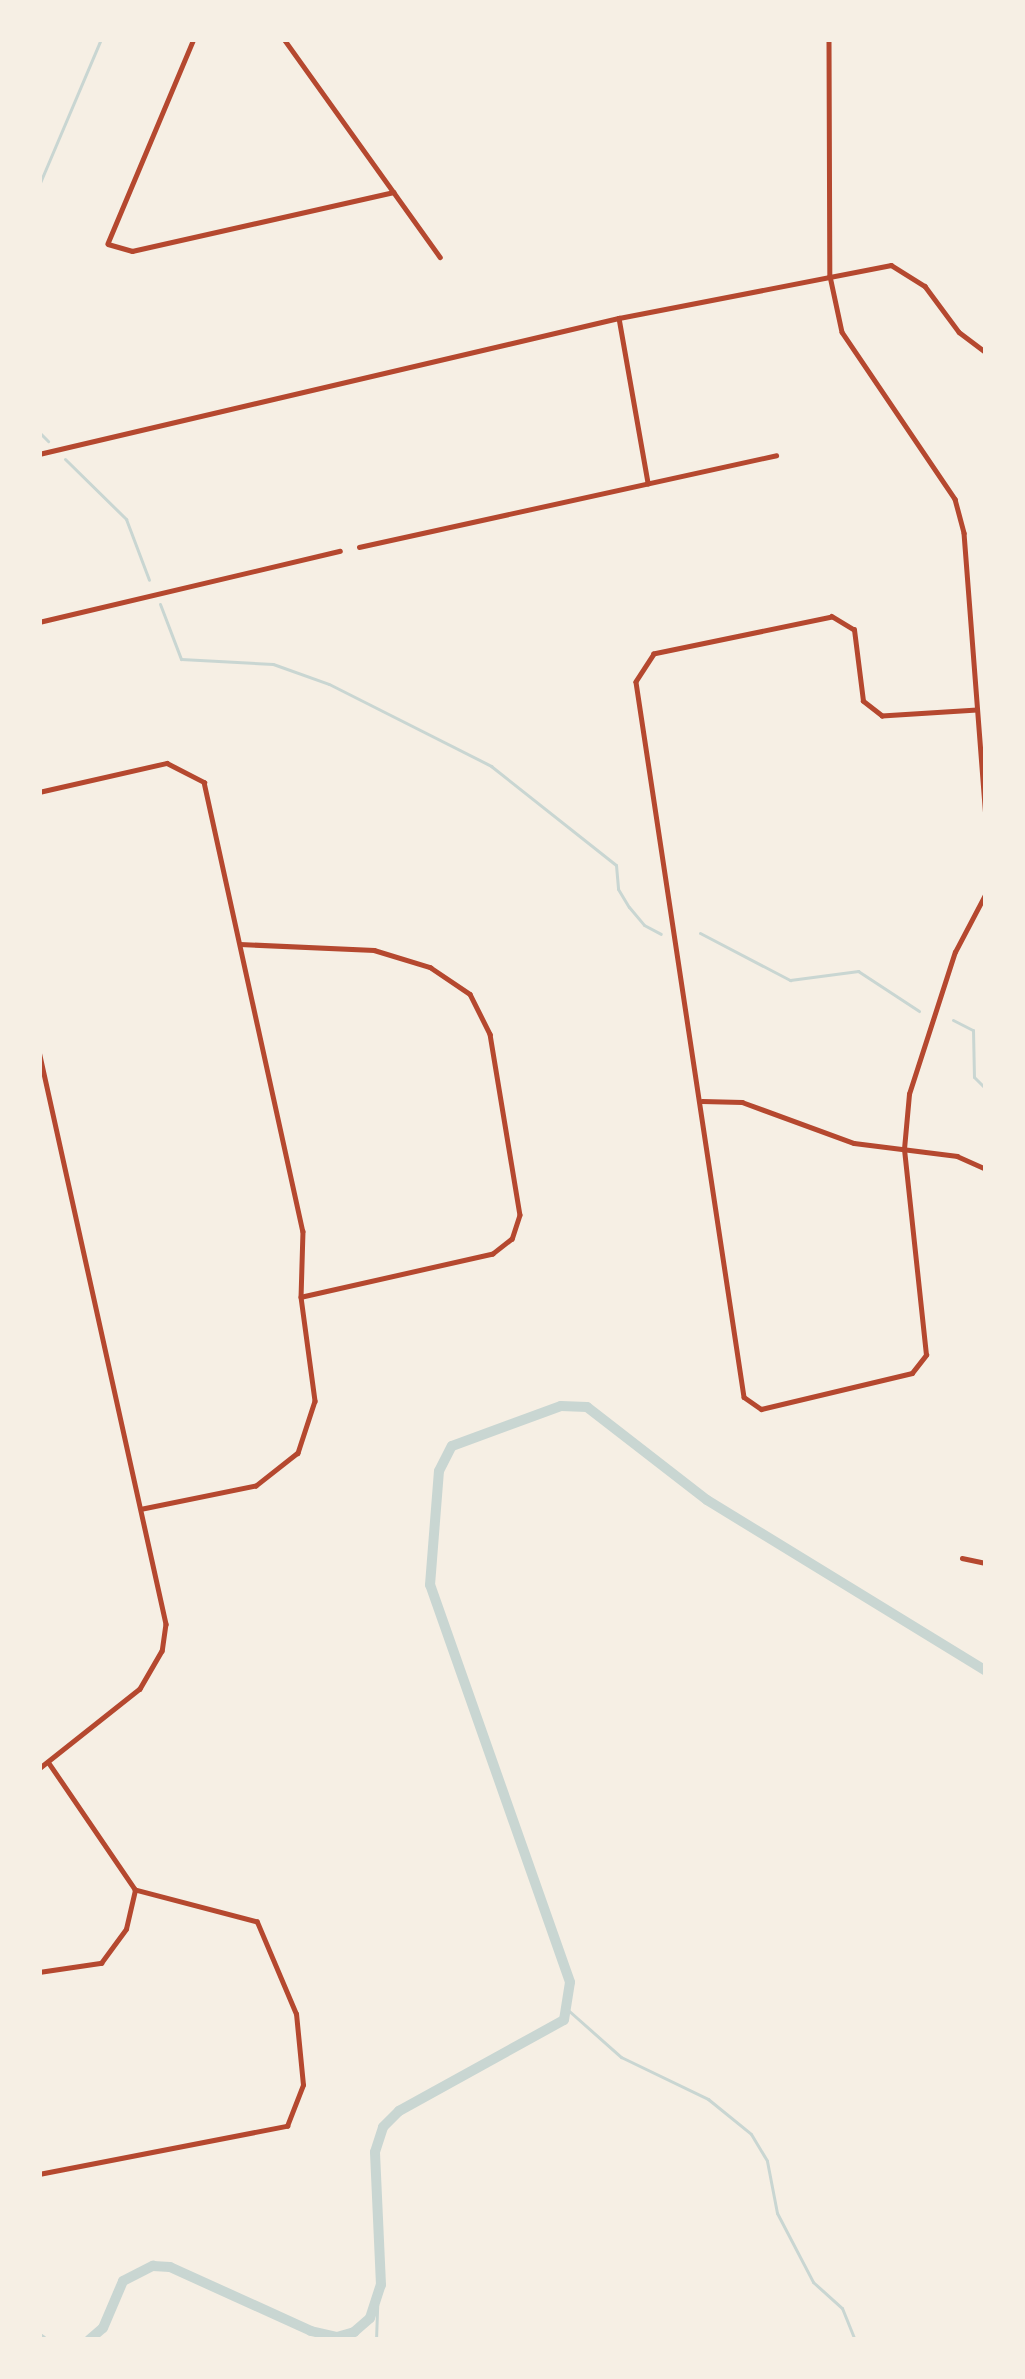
<!DOCTYPE html>
<style>
body{margin:0}
#map{position:relative;width:1025px;height:2379px;overflow:hidden;background:#f6efe4;font-family:Mulish,sans-serif}
div>[style]{position:absolute}
.stream>*{height:3px;margin:-1.5px;padding:0 1.5px;transform-origin:1.5px;border-radius:1.5px;background:#c9d6d2}
.canal>*{height:10px;margin:-5px;padding:0 5px;transform-origin:5px;border-radius:5px;background:#c9d6d2}
.minor>*{height:4.5px;margin:-2.25px;padding:0 2.25px;transform-origin:2.25px;border-radius:2.25px;background:#b5482f}
span{translate:-50% -50%;white-space:nowrap;text-align:center;line-height:1.15;-webkit-text-stroke:12px #f6efe4;paint-order:stroke}
.frame{position:absolute;inset:0;border:42px solid #f6efe4;pointer-events:none}
</style>
<div id="map">
<div class="stream">
<div style="left:39px;top:185px;width:159px;rotate:-67deg"></div>
<div style="left:39px;top:432px;width:13px;rotate:45deg"></div>
<div style="left:65px;top:459px;width:86px;rotate:44.5deg"></div>
<div style="left:126px;top:519px;width:65px;rotate:69.3deg"></div>
<div style="left:160px;top:604px;width:59px;rotate:69.1deg"></div>
<div style="left:181px;top:659px;width:92px;rotate:3.1deg"></div>
<div style="left:273px;top:664px;width:59px;rotate:19.7deg"></div>
<div style="left:329px;top:684px;width:182px;rotate:26.8deg"></div>
<div style="left:491px;top:766px;width:159px;rotate:38.4deg"></div>
<div style="left:616px;top:865px;width:24px;rotate:85deg"></div>
<div style="left:618px;top:889px;width:21px;rotate:59deg"></div>
<div style="left:629px;top:907px;width:23px;rotate:50deg"></div>
<div style="left:644px;top:925px;width:19px;rotate:28deg"></div>
<div style="left:700px;top:933px;width:102px;rotate:27.6deg"></div>
<div style="left:790px;top:980px;width:69px;rotate:-7.5deg"></div>
<div style="left:858px;top:971px;width:73px;rotate:33.3deg"></div>
<div style="left:953px;top:1020px;width:22px;rotate:27deg"></div>
<div style="left:973px;top:1030px;width:47px;rotate:88.8deg"></div>
<div style="left:974px;top:1077px;width:17px;rotate:45deg"></div>
<div style="left:568px;top:2010px;width:71px;rotate:41.6deg"></div>
<div style="left:621px;top:2057px;width:97px;rotate:25.8deg"></div>
<div style="left:708px;top:2099px;width:55px;rotate:39.1deg"></div>
<div style="left:751px;top:2134px;width:31px;rotate:59deg"></div>
<div style="left:767px;top:2161px;width:53px;rotate:79.1deg"></div>
<div style="left:777px;top:2213px;width:78px;rotate:62.4deg"></div>
<div style="left:813px;top:2282px;width:39px;rotate:42deg"></div>
<div style="left:842px;top:2308px;width:35px;rotate:68deg"></div>
<div style="left:376px;top:2340px;width:35px;rotate:-88deg"></div>
</div>
<div class="canal">
<div style="left:39px;top:2338px;width:4px;rotate:34deg"></div>
<div style="left:89px;top:2340px;width:18px;rotate:-41deg"></div>
<div style="left:103px;top:2328px;width:51px;rotate:-66.9deg"></div>
<div style="left:123px;top:2281px;width:34px;rotate:-27deg"></div>
<div style="left:153px;top:2266px;width:17px;rotate:3deg"></div>
<div style="left:170px;top:2267px;width:155px;rotate:24.4deg"></div>
<div style="left:311px;top:2331px;width:27px;rotate:13deg"></div>
<div style="left:337px;top:2337px;width:18px;rotate:-16deg"></div>
<div style="left:354px;top:2332px;width:21px;rotate:-41deg"></div>
<div style="left:370px;top:2318px;width:35px;rotate:-72deg"></div>
<div style="left:381px;top:2285px;width:133px;rotate:-92.6deg"></div>
<div style="left:375px;top:2152px;width:26px;rotate:-72deg"></div>
<div style="left:383px;top:2127px;width:23px;rotate:-45deg"></div>
<div style="left:399px;top:2111px;width:188px;rotate:-28.9deg"></div>
<div style="left:564px;top:2020px;width:38px;rotate:-81deg"></div>
<div style="left:570px;top:1982px;width:421px;rotate:-109.4deg"></div>
<div style="left:430px;top:1585px;width:114px;rotate:-85.5deg"></div>
<div style="left:439px;top:1471px;width:28px;rotate:-63deg"></div>
<div style="left:452px;top:1446px;width:116px;rotate:-20.2deg"></div>
<div style="left:561px;top:1406px;width:26px;rotate:2deg"></div>
<div style="left:587px;top:1407px;width:152px;rotate:37.8deg"></div>
<div style="left:707px;top:1500px;width:327px;rotate:31.5deg"></div>
</div>
<div class="minor">
<div style="left:194px;top:39px;width:222px;rotate:112.8deg"></div>
<div style="left:108px;top:244px;width:25px;rotate:16deg"></div>
<div style="left:132px;top:251px;width:268px;rotate:-12.7deg"></div>
<div style="left:284px;top:39px;width:268px;rotate:54.4deg"></div>
<div style="left:829px;top:39px;width:237px;rotate:89.8deg"></div>
<div style="left:830px;top:276px;width:57px;rotate:77.9deg"></div>
<div style="left:842px;top:332px;width:202px;rotate:55.9deg"></div>
<div style="left:955px;top:499px;width:35px;rotate:75deg"></div>
<div style="left:964px;top:533px;width:287px;rotate:85.6deg"></div>
<div style="left:619px;top:318px;width:168px;rotate:80deg"></div>
<div style="left:39px;top:454px;width:596px;rotate:-13.2deg"></div>
<div style="left:619px;top:318px;width:277px;rotate:-11deg"></div>
<div style="left:891px;top:265px;width:40px;rotate:32deg"></div>
<div style="left:925px;top:286px;width:57px;rotate:53.5deg"></div>
<div style="left:959px;top:332px;width:34px;rotate:37deg"></div>
<div style="left:359px;top:547px;width:427px;rotate:-12.4deg"></div>
<div style="left:39px;top:622px;width:309px;rotate:-13.3deg"></div>
<div style="left:977px;top:710px;width:95px;rotate:176.4deg"></div>
<div style="left:882px;top:716px;width:24px;rotate:-142deg"></div>
<div style="left:863px;top:701px;width:72px;rotate:-97.2deg"></div>
<div style="left:854px;top:630px;width:26px;rotate:-149deg"></div>
<div style="left:832px;top:617px;width:182px;rotate:168.3deg"></div>
<div style="left:654px;top:654px;width:33px;rotate:123deg"></div>
<div style="left:636px;top:682px;width:723px;rotate:81.41deg"></div>
<div style="left:744px;top:1397px;width:21px;rotate:35deg"></div>
<div style="left:761px;top:1409px;width:155px;rotate:-13.4deg"></div>
<div style="left:912px;top:1373px;width:23px;rotate:-52deg"></div>
<div style="left:926px;top:1355px;width:207px;rotate:-96.1deg"></div>
<div style="left:904px;top:1149px;width:55px;rotate:-84.8deg"></div>
<div style="left:909px;top:1094px;width:149px;rotate:-72.1deg"></div>
<div style="left:955px;top:952px;width:67px;rotate:-62.3deg"></div>
<div style="left:39px;top:792px;width:131px;rotate:-12.8deg"></div>
<div style="left:167px;top:763px;width:42px;rotate:27.2deg"></div>
<div style="left:204px;top:782px;width:460px;rotate:77.6deg"></div>
<div style="left:303px;top:1231px;width:66px;rotate:91.7deg"></div>
<div style="left:301px;top:1297px;width:105px;rotate:82.3deg"></div>
<div style="left:315px;top:1401px;width:55px;rotate:108.1deg"></div>
<div style="left:298px;top:1453px;width:53px;rotate:141.8deg"></div>
<div style="left:256px;top:1486px;width:115px;rotate:168.5deg"></div>
<div style="left:240px;top:944px;width:134px;rotate:2.6deg"></div>
<div style="left:374px;top:950px;width:59px;rotate:16.9deg"></div>
<div style="left:430px;top:967px;width:48px;rotate:34deg"></div>
<div style="left:470px;top:994px;width:45px;rotate:63.4deg"></div>
<div style="left:490px;top:1034px;width:183px;rotate:80.6deg"></div>
<div style="left:520px;top:1215px;width:25px;rotate:108deg"></div>
<div style="left:512px;top:1239px;width:24px;rotate:142deg"></div>
<div style="left:493px;top:1254px;width:196px;rotate:167.3deg"></div>
<div style="left:39px;top:1051px;width:587px;rotate:77.5deg"></div>
<div style="left:166px;top:1624px;width:27px;rotate:98deg"></div>
<div style="left:162px;top:1651px;width:44px;rotate:120.1deg"></div>
<div style="left:140px;top:1689px;width:129px;rotate:141.6deg"></div>
<div style="left:702px;top:1101px;width:40px;rotate:1.4deg"></div>
<div style="left:742px;top:1102px;width:119px;rotate:20.1deg"></div>
<div style="left:854px;top:1143px;width:104px;rotate:7.2deg"></div>
<div style="left:957px;top:1156px;width:32px;rotate:24deg"></div>
<div style="left:962px;top:1558px;width:25px;rotate:12deg"></div>
<div style="left:39px;top:1972px;width:63px;rotate:-8.3deg"></div>
<div style="left:101px;top:1963px;width:42px;rotate:-53.7deg"></div>
<div style="left:126px;top:1929px;width:40px;rotate:-77deg"></div>
<div style="left:39px;top:2174px;width:253px;rotate:-11deg"></div>
<div style="left:287px;top:2126px;width:44px;rotate:-68.7deg"></div>
<div style="left:303px;top:2085px;width:71px;rotate:-95.6deg"></div>
<div style="left:296px;top:2014px;width:100px;rotate:-113deg"></div>
<div style="left:257px;top:1922px;width:126px;rotate:-165.3deg"></div>
<div style="left:135px;top:1890px;width:153px;rotate:-124.3deg"></div>
</div>
<div class="frame"></div>
</div>
